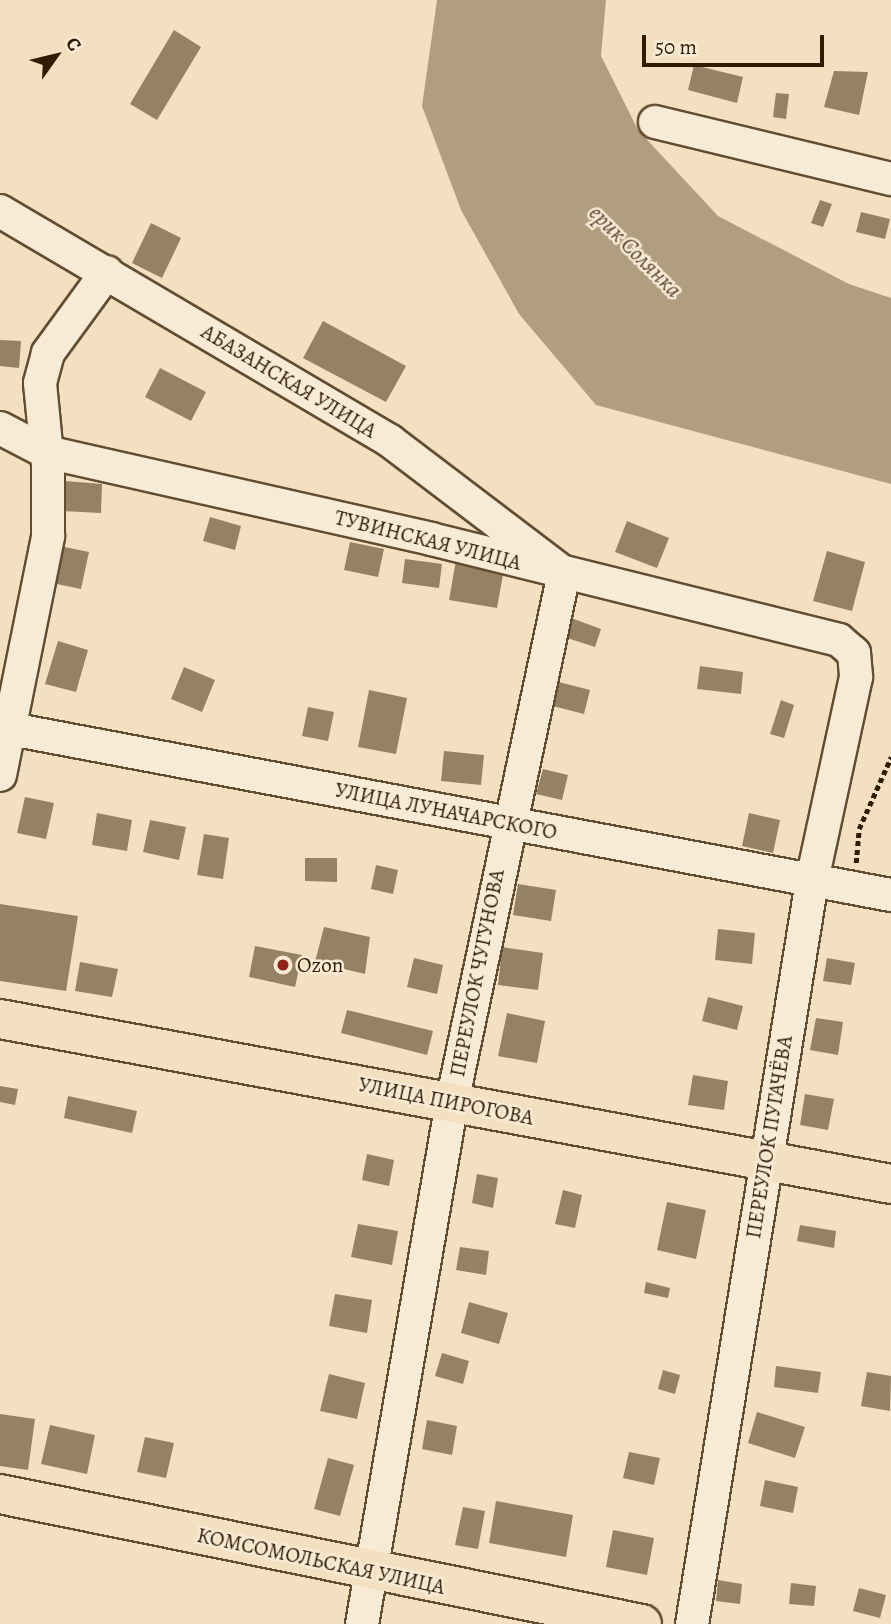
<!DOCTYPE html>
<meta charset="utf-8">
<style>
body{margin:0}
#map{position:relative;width:891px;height:1624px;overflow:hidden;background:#f3e0c0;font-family:Alegreya,serif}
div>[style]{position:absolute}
.water>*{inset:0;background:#b19d80}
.building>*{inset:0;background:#958265}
.path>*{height:4.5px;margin-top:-2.25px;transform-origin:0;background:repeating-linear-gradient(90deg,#301c03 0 5px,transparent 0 8.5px)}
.roads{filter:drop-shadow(2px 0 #614d32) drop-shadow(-2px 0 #614d32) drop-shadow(0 2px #614d32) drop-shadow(0 -2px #614d32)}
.minor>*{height:32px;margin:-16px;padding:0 16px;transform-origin:16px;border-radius:16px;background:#f7ebd6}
.major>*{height:38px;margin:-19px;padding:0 19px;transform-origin:19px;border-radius:19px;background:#f3e0c0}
.dots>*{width:19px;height:19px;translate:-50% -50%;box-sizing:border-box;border:4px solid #f7ebd6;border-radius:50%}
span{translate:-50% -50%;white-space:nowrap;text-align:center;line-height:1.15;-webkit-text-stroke:5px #f7ebd6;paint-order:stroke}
.street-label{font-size:21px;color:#301c03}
.poi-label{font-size:21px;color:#301c03}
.left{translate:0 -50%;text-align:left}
.water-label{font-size:23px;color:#5d492f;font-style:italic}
.north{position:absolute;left:21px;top:21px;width:70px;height:70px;-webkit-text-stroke:5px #f7ebd6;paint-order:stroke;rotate:56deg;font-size:19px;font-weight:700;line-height:28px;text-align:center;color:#301c03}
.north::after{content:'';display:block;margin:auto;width:24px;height:32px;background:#301c03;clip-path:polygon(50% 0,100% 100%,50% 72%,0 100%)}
.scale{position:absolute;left:642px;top:35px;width:182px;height:32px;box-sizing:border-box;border:4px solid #301c03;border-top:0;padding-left:9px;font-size:21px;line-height:24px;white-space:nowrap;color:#301c03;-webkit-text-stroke:5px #f7ebd6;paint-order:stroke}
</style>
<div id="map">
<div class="water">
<div style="clip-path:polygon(437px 0,606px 0,601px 56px,638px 130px,718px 216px,849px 284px,891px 298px,891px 484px,596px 405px,519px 314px,461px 210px,422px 106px)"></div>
</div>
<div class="building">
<div style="clip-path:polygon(174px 30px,201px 47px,157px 120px,130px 104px)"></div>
<div style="clip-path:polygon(694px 65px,743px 77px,737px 103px,688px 90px)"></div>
<div style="clip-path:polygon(834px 71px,868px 72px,859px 115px,824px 107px)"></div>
<div style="clip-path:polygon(776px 93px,789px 94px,786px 119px,773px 117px)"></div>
<div style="clip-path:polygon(820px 200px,832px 204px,823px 227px,811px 223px)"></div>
<div style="clip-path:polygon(861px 212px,890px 219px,885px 239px,856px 232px)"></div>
<div style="clip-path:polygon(151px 223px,181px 238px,162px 278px,132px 263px)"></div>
<div style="clip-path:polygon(323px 321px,406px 366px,386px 402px,303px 358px)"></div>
<div style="clip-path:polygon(0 340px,21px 341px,19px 368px,0 366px)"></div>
<div style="clip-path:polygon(160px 368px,206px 392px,191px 421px,145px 397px)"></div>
<div style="clip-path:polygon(65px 481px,102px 484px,101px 513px,63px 511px)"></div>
<div style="clip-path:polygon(210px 517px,241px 526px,235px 550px,203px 541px)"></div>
<div style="clip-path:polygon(627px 521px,669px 538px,657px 568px,615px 552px)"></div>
<div style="clip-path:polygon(350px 542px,384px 549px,378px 577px,344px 570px)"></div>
<div style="clip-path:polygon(55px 545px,89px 552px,81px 589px,47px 582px)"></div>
<div style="clip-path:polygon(827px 551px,865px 562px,852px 611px,813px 601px)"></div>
<div style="clip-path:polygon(405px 559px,442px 564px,439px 588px,402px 583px)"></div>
<div style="clip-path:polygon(456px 560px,504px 569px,497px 608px,449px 600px)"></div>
<div style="clip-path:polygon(571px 618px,601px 629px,595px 647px,564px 637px)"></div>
<div style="clip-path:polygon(58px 641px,88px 650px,76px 692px,45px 684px)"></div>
<div style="clip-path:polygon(700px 666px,743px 672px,741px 694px,697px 689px)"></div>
<div style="clip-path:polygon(184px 667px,215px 680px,202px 712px,171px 699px)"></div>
<div style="clip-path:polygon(555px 681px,590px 690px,584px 714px,549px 705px)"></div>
<div style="clip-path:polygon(369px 690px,407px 698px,396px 754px,358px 747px)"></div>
<div style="clip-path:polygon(781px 700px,794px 705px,784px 738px,770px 734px)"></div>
<div style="clip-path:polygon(308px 707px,334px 712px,328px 741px,302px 736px)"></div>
<div style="clip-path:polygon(444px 751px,484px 755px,481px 785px,441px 781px)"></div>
<div style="clip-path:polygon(543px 769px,568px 775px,562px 800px,536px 794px)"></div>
<div style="clip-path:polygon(25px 797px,54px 803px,46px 839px,17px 833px)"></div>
<div style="clip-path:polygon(97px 813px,132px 820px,127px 851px,92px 845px)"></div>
<div style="clip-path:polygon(749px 813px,780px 820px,773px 853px,742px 846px)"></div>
<div style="clip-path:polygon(150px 820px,186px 827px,179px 860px,143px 852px)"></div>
<div style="clip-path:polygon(204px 834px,229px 838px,223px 879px,197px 875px)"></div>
<div style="clip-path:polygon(305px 858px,337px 858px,337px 882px,305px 881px)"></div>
<div style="clip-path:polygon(376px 865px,398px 870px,393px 894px,371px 889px)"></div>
<div style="clip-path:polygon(518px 884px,556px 890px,551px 921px,513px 915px)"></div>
<div style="clip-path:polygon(0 904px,78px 916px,66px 991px,0 981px)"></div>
<div style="clip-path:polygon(324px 927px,370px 937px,365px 974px,315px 962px)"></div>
<div style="clip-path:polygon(718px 929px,755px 933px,752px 964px,715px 960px)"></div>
<div style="clip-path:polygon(255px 946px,302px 955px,295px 987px,249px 977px)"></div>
<div style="clip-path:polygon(502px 947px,543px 953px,538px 990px,498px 985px)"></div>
<div style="clip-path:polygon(414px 958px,443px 965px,437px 994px,407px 987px)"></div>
<div style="clip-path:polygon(827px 958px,855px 963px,851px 985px,823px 981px)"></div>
<div style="clip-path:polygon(80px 962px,118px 969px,112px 997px,75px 991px)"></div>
<div style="clip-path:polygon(708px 997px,743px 1006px,737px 1030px,702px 1021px)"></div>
<div style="clip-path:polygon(347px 1010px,433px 1031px,427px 1055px,341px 1033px)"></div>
<div style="clip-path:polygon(507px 1013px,545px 1021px,537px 1063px,498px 1056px)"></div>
<div style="clip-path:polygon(816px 1018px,843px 1022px,838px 1055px,810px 1050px)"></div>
<div style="clip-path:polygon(693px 1075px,728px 1081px,724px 1110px,688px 1105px)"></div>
<div style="clip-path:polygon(0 1086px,18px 1089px,15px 1105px,0 1102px)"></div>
<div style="clip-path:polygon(805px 1094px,834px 1099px,828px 1130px,800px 1125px)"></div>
<div style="clip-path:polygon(68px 1096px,137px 1111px,132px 1133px,64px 1118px)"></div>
<div style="clip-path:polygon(367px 1154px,394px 1160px,389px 1186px,362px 1180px)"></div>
<div style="clip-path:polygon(477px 1174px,498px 1178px,493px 1208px,472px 1203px)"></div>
<div style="clip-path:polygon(563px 1190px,582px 1195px,575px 1228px,555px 1224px)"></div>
<div style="clip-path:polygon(667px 1202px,706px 1210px,696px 1259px,657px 1250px)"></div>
<div style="clip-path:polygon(358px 1224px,398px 1231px,392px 1265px,351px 1257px)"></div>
<div style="clip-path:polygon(800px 1225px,836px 1231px,834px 1248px,797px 1241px)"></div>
<div style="clip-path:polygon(460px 1247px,489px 1251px,486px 1275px,456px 1270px)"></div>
<div style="clip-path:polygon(646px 1282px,670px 1288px,668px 1298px,644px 1293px)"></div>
<div style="clip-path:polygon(335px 1294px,372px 1300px,367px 1333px,329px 1326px)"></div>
<div style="clip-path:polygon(469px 1302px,508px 1313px,499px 1344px,461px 1333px)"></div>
<div style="clip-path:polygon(442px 1353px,469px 1361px,463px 1384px,435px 1376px)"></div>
<div style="clip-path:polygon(776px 1366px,821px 1372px,818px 1393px,774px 1387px)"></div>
<div style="clip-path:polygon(663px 1370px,680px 1375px,675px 1394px,658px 1389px)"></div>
<div style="clip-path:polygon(867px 1372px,891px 1376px,890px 1411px,861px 1406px)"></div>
<div style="clip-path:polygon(329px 1374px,365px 1383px,357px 1419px,320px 1411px)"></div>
<div style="clip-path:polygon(757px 1412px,805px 1427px,795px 1458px,748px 1443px)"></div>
<div style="clip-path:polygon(0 1414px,35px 1419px,28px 1470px,0 1466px)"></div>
<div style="clip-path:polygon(427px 1420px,457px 1426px,452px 1455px,422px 1449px)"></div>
<div style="clip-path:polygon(50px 1425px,95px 1435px,87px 1474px,41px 1464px)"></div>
<div style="clip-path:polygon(145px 1437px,174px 1443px,166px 1478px,137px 1472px)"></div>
<div style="clip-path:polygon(629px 1452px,660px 1458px,654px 1485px,623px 1478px)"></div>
<div style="clip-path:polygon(328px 1458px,354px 1465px,340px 1516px,314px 1509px)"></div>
<div style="clip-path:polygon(765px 1480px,798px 1487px,793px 1513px,760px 1506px)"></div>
<div style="clip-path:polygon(496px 1501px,573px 1515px,566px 1557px,489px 1543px)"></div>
<div style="clip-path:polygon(463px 1507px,485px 1511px,478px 1549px,455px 1545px)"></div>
<div style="clip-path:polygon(613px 1530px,654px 1538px,647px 1575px,606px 1567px)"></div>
<div style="clip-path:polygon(718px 1580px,742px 1584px,740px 1604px,716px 1601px)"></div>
<div style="clip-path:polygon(791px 1583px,816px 1586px,814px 1606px,789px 1604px)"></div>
<div style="clip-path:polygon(859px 1588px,886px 1595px,880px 1618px,853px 1611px)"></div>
</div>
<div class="path">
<div style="left:856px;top:863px;width:34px;rotate:-85deg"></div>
<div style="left:859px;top:829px;width:79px;rotate:-66deg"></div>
</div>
<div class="roads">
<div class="minor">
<div style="left:655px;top:122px;width:243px;rotate:13.6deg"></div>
<div style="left:0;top:211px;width:453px;rotate:30.5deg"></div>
<div style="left:390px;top:441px;width:218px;rotate:37.2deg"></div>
<div style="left:564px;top:573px;width:541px;rotate:101.95deg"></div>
<div style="left:452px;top:1102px;width:530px;rotate:99.78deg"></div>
<div style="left:0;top:428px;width:52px;rotate:27.6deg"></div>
<div style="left:46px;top:452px;width:395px;rotate:12.7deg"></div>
<div style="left:431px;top:539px;width:420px;rotate:13.9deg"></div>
<div style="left:839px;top:640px;width:20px;rotate:41deg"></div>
<div style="left:854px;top:653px;width:24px;rotate:85deg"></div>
<div style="left:856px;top:677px;width:209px;rotate:102.2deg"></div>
<div style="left:812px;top:881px;width:753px;rotate:99.17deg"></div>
<div style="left:0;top:727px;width:907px;rotate:10.68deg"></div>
<div style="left:0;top:775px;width:244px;rotate:-78.6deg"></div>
<div style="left:48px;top:536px;width:71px;rotate:-90deg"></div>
<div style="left:48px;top:465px;width:82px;rotate:-95.6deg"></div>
<div style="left:40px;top:383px;width:31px;rotate:-75deg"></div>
<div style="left:48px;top:353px;width:100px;rotate:-53.9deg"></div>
</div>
<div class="major">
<div style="left:0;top:1019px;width:906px;rotate:10.49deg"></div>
<div style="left:0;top:1494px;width:655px;rotate:11.45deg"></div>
</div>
</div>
<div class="dots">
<div style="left:283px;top:965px;background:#8f2418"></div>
</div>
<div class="street-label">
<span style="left:289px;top:381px;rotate:31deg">АБАЗАНСКАЯ УЛИЦА</span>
<span style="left:428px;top:540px;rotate:14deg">ТУВИНСКАЯ УЛИЦА</span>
<span style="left:446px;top:811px;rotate:11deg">УЛИЦА ЛУНАЧАРСКОГО</span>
<span style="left:477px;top:973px;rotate:-79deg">ПЕРЕУЛОК ЧУГУНОВА</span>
<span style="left:446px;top:1101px;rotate:11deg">УЛИЦА ПИРОГОВА</span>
<span style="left:769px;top:1137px;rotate:-81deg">ПЕРЕУЛОК ПУГАЧЁВА</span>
<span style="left:321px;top:1561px;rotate:12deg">КОМСОМОЛЬСКАЯ УЛИЦА</span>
</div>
<div class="poi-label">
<span class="left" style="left:297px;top:965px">Ozon</span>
</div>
<div class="water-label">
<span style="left:635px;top:252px;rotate:45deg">ерик Солянка</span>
</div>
<div class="north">С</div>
<div class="scale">50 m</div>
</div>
